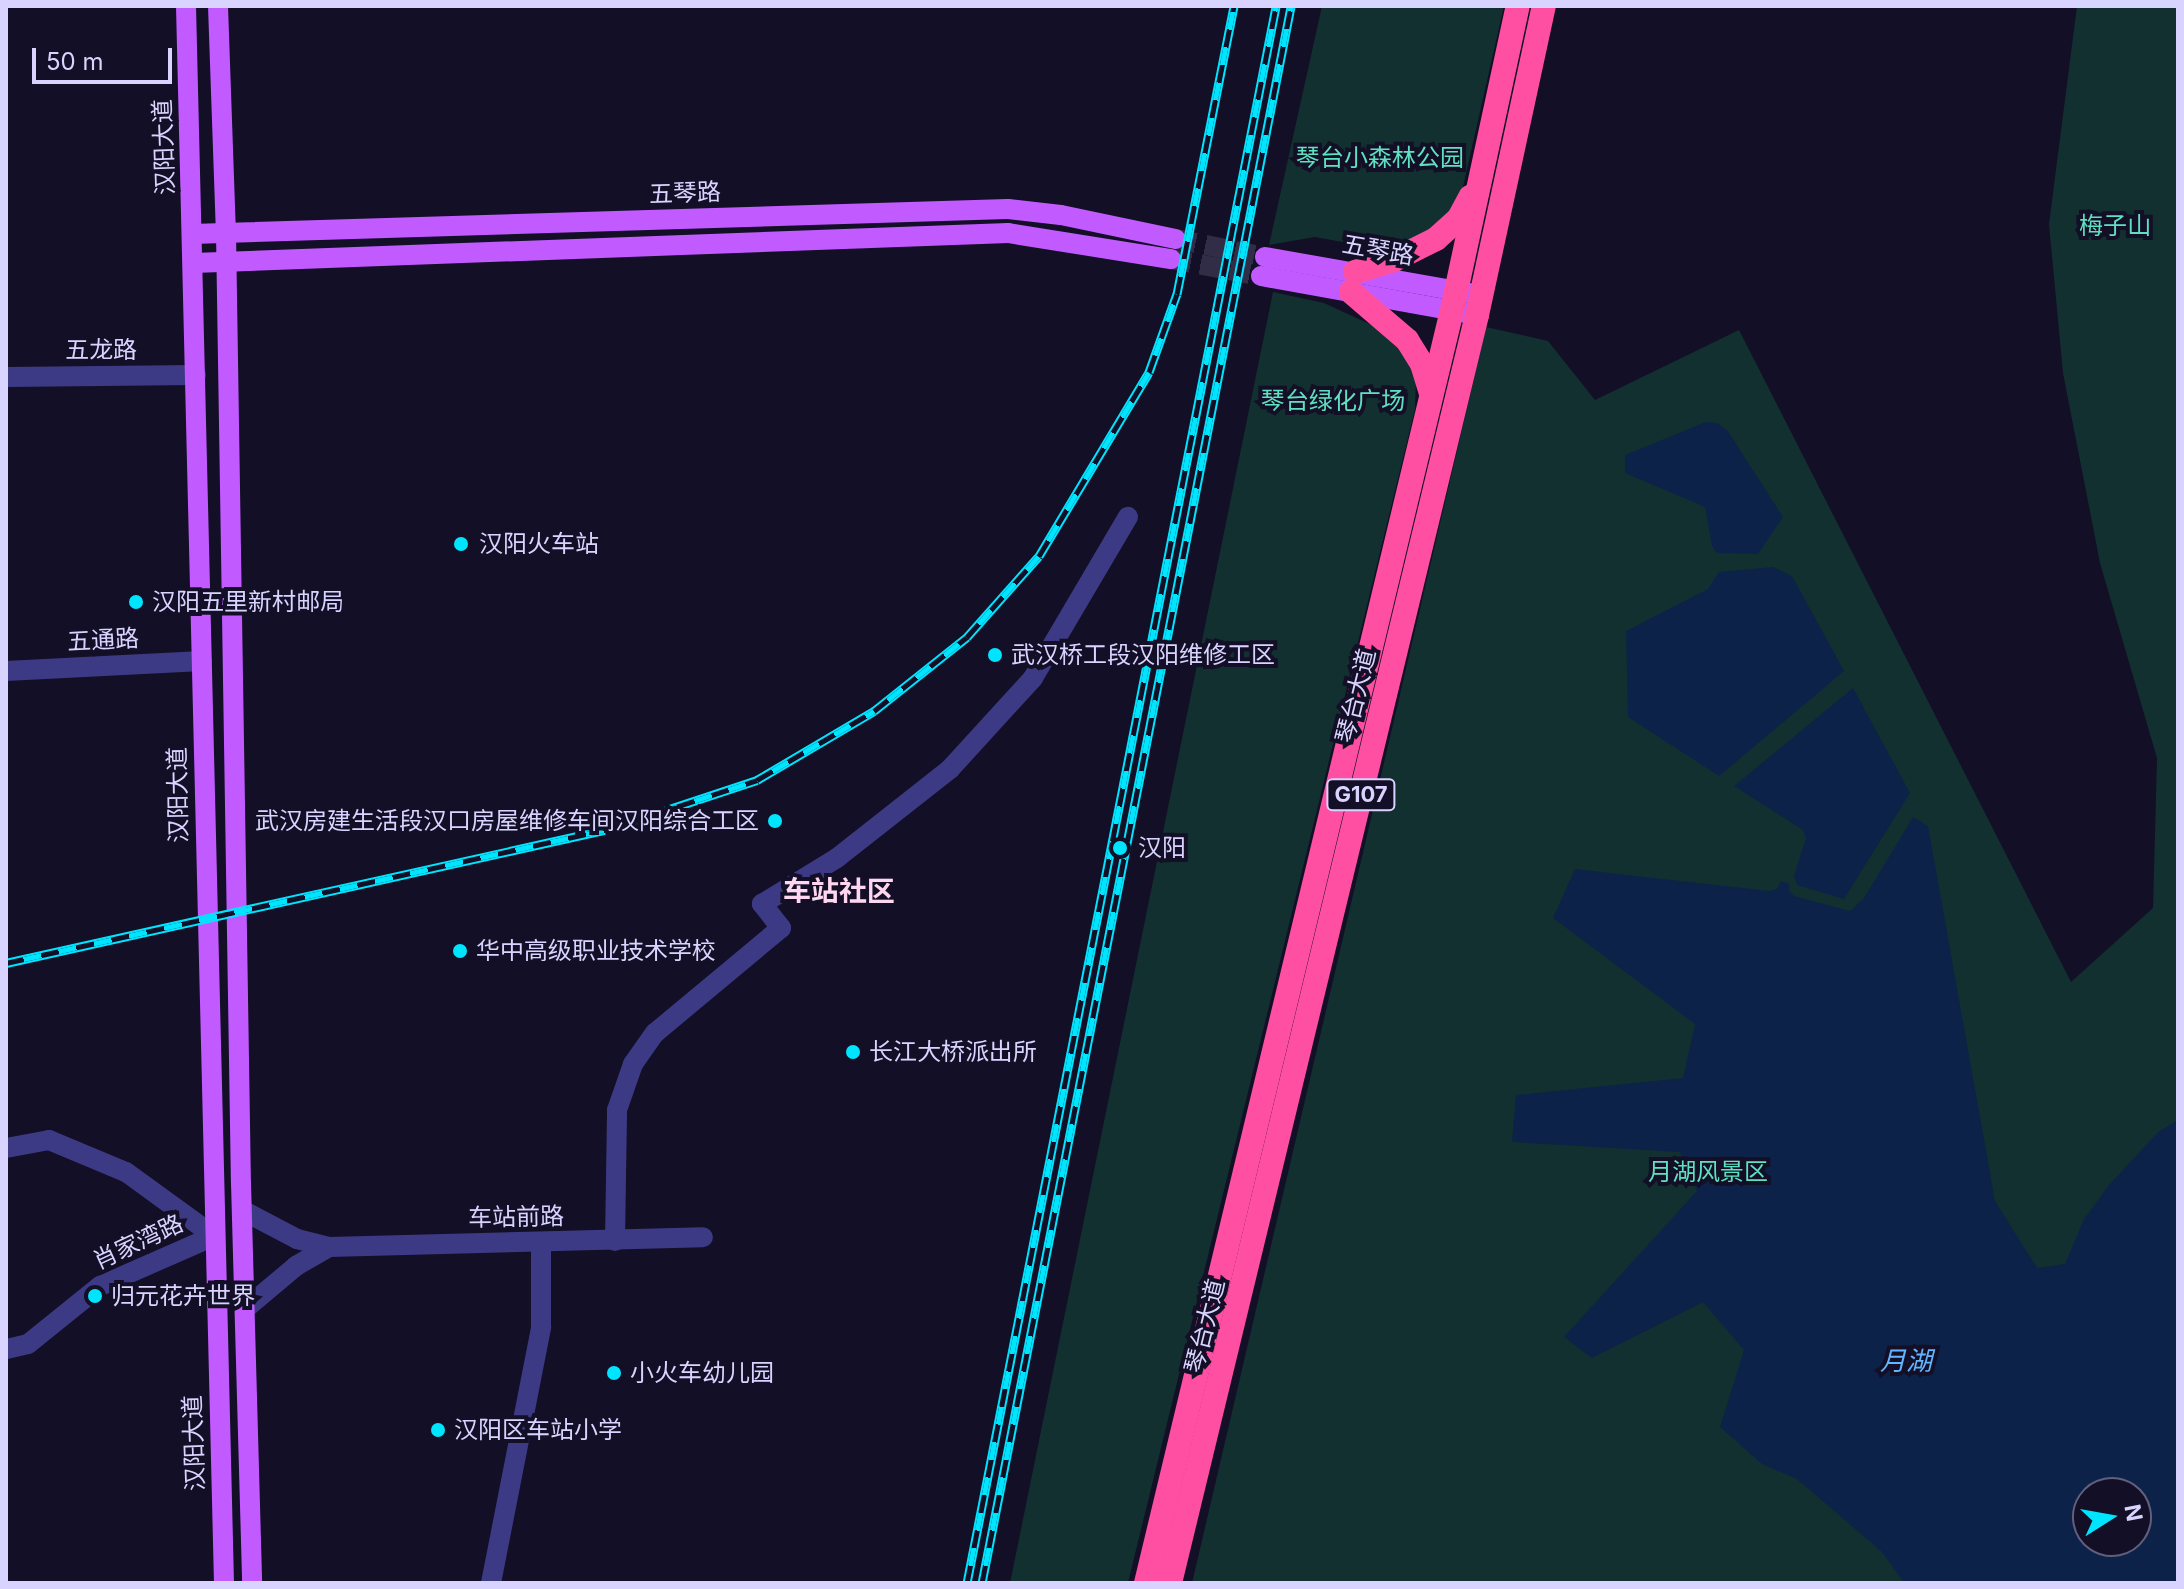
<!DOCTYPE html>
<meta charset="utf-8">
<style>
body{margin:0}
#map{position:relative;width:2184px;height:1589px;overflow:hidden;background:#130f26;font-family:Inter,"Noto Sans SC",sans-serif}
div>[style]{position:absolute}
.green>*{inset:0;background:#12302f}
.water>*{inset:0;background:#0c2248}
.major-tunnel>*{height:20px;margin-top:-10px;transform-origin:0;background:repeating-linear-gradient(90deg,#312d47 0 20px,transparent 0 30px)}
.minor>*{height:20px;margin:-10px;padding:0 10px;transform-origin:10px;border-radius:10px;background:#3d3a85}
.major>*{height:20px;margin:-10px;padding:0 10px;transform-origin:10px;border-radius:10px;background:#c25bff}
.highway>*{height:24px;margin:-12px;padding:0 12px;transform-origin:12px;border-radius:12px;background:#ff4fa3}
.rail>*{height:9px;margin-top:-4.5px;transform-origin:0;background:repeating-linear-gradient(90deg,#130f26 0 18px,#00e5ff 0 36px);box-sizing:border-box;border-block:2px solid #00e5ff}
.dots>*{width:22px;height:22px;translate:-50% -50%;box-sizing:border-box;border:4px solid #130f26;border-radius:50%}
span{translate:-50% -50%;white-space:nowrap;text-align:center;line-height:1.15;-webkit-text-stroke:8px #130f26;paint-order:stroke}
.shield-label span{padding:2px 6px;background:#130f26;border:2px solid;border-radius:6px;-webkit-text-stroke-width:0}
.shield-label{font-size:22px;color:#d9d4ff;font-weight:700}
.street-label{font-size:24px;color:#d9d4ff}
.park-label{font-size:24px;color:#5fe0c0}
.poi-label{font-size:24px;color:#d9d4ff}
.left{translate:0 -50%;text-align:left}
.right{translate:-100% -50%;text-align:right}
.water-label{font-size:26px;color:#62b6ff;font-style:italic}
.quarter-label{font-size:28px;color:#ffd6f0;font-weight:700}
.frame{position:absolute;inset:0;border:8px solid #d9d4ff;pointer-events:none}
.north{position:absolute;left:2072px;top:1477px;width:80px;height:80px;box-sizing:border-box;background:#130f26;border:2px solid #625e7d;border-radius:50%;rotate:79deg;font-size:22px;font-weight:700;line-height:32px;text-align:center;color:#d9d4ff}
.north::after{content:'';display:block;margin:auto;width:28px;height:36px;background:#00e5ff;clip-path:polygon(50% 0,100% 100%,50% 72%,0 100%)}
.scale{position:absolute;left:32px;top:48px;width:140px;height:36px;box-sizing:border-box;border:4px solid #d9d4ff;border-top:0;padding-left:10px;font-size:24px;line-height:28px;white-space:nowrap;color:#d9d4ff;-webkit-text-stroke:6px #130f26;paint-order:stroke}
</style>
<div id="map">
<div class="green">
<div style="clip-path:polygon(1322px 6px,1504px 6px,1460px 200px,1431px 233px,1386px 250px,1315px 237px,1269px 245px)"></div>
<div style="clip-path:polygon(evenodd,2077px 6px,2178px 6px,2178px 1583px,1192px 1583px,1486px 327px,1548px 341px,1595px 400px,1739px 330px,2071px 982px,2153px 908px,2157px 758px,2100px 563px,2063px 373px,2049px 224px,2077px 6px,2088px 1493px,2136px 1493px,2136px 1541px,2088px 1541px,2088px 1493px)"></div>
<div style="clip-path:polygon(1273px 292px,1324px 303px,1376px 327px,1405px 351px,1416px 380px,1415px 409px,1128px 1583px,1010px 1583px)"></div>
</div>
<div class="water">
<div style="clip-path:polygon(1706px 422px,1717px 423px,1727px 430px,1783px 517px,1758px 554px,1717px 553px,1712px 546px,1705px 507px,1625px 473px,1625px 455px)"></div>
<div style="clip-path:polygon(1773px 567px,1792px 576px,1844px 671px,1719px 776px,1628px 717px,1626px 631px,1708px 589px,1719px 572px)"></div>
<div style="clip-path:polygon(1853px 688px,1910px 793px,1844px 899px,1797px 885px,1794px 876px,1806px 838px,1803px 830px,1734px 786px)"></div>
<div style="clip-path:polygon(evenodd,1913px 817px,1928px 826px,1995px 1201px,2037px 1268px,2065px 1264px,2084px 1219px,2110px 1184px,2158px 1132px,2178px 1120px,2178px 1583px,1904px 1583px,1882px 1552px,1797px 1479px,1762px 1464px,1720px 1427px,1744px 1350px,1703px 1302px,1592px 1358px,1564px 1337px,1697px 1191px,1680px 1152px,1512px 1142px,1516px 1095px,1683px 1078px,1695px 1024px,1553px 918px,1575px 869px,1769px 891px,1777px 889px,1781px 881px,1789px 884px,1789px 891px,1794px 896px,1850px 911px,1864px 898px,1913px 817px,2088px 1493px,2136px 1493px,2136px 1541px,2088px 1541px,2088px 1493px)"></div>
</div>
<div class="major-tunnel">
<div style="left:1176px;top:239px;width:91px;rotate:11.4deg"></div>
<div style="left:1171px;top:259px;width:92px;rotate:10.7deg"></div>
</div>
<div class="minor">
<div style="left:6px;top:377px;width:190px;rotate:-0.6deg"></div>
<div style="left:6px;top:671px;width:196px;rotate:-2.9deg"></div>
<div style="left:6px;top:1148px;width:44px;rotate:-10.5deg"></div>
<div style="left:49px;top:1140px;width:83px;rotate:22.6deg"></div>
<div style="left:126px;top:1172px;width:109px;rotate:36deg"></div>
<div style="left:214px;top:1236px;width:124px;rotate:156.3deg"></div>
<div style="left:100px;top:1286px;width:92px;rotate:141.1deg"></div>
<div style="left:28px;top:1344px;width:23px;rotate:167deg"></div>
<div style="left:242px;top:1210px;width:62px;rotate:27.8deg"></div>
<div style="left:297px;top:1239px;width:33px;rotate:14deg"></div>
<div style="left:329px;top:1247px;width:374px;rotate:-1.5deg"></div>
<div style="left:615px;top:1241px;width:131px;rotate:-89.1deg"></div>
<div style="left:617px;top:1110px;width:49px;rotate:-70.8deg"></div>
<div style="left:633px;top:1064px;width:38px;rotate:-55deg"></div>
<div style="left:655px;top:1033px;width:164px;rotate:-39.8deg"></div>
<div style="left:781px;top:928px;width:31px;rotate:-128deg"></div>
<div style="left:762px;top:904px;width:88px;rotate:-31.5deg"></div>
<div style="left:837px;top:858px;width:144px;rotate:-38.2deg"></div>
<div style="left:950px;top:769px;width:123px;rotate:-47.6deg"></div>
<div style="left:1033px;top:678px;width:187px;rotate:-59.5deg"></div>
<div style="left:245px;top:1309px;width:67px;rotate:-40.1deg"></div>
<div style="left:296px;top:1266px;width:38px;rotate:-30deg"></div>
<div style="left:491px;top:1583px;width:261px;rotate:-78.9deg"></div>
<div style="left:541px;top:1327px;width:84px;rotate:-90deg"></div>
</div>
<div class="major">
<div style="left:186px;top:6px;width:1577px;rotate:88.62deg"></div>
<div style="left:218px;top:6px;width:227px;rotate:88deg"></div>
<div style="left:226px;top:233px;width:950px;rotate:89.1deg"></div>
<div style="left:241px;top:1183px;width:400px;rotate:88.4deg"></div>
<div style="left:192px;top:234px;width:816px;rotate:-1.75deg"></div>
<div style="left:1008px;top:209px;width:53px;rotate:6.5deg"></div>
<div style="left:1061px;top:215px;width:117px;rotate:11.8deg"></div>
<div style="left:1265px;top:257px;width:219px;rotate:10deg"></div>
<div style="left:193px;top:263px;width:816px;rotate:-2.11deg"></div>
<div style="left:1008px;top:233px;width:165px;rotate:9.1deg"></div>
<div style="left:1261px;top:276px;width:208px;rotate:10.2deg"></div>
</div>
<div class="highway">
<div style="left:1355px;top:272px;width:41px;rotate:-17.1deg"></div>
<div style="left:1394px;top:260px;width:47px;rotate:-26.6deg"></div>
<div style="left:1436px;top:239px;width:31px;rotate:-42deg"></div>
<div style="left:1459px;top:218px;width:24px;rotate:-62deg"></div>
<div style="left:1351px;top:292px;width:74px;rotate:40.6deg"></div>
<div style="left:1407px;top:340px;width:28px;rotate:58deg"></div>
<div style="left:1422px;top:364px;width:31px;rotate:73deg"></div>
<div style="left:1146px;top:1583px;width:1309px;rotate:-76.48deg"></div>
<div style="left:1452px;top:310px;width:311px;rotate:-77.8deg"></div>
<div style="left:1170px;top:1583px;width:1305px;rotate:-76.39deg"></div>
<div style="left:1477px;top:315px;width:316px;rotate:-77.8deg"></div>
</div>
<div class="rail">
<div style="left:6px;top:963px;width:618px;rotate:-12.53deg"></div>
<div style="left:609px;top:829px;width:156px;rotate:-18.3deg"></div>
<div style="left:757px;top:780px;width:136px;rotate:-30.5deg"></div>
<div style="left:874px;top:711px;width:119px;rotate:-38.5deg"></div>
<div style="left:967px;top:637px;width:108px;rotate:-48.4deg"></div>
<div style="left:1039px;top:556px;width:214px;rotate:-59.1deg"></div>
<div style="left:1149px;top:372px;width:83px;rotate:-70.3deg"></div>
<div style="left:1177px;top:294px;width:294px;rotate:-78.8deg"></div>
<div style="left:967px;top:1583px;width:1607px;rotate:-78.91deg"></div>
<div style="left:982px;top:1583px;width:1607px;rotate:-78.91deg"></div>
</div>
<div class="dots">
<div style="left:461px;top:544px;background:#00e5ff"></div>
<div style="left:136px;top:602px;background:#00e5ff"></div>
<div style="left:995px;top:655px;background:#00e5ff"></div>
<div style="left:775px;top:821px;background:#00e5ff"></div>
<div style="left:1120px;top:848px;background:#00e5ff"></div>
<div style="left:460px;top:951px;background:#00e5ff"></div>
<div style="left:853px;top:1052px;background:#00e5ff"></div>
<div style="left:95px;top:1296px;background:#00e5ff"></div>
<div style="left:614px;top:1373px;background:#00e5ff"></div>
<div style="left:438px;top:1430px;background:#00e5ff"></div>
</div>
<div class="shield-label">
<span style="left:1361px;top:795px">G107</span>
</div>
<div class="street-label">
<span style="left:164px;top:147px;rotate:-92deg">汉阳大道</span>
<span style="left:685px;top:193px;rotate:-2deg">五琴路</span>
<span style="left:1378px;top:250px;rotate:10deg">五琴路</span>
<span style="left:101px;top:350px">五龙路</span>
<span style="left:103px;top:640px;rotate:-3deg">五通路</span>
<span style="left:1356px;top:696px;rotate:-76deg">琴台大道</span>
<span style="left:178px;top:795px;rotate:-91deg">汉阳大道</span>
<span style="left:516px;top:1217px;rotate:-1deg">车站前路</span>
<span style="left:138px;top:1242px;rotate:-25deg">肖家湾路</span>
<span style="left:1205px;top:1326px;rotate:-76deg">琴台大道</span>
<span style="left:194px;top:1443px;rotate:-92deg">汉阳大道</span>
</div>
<div class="park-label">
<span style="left:1380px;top:158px">琴台小森林公园</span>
<span style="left:2115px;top:226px">梅子山</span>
<span style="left:1333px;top:401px">琴台绿化广场</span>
<span style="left:1708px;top:1172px">月湖风景区</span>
</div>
<div class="poi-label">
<span class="left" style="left:479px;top:544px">汉阳火车站</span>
<span class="left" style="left:152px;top:602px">汉阳五里新村邮局</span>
<span class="left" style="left:1011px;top:655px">武汉桥工段汉阳维修工区</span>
<span class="right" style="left:759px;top:821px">武汉房建生活段汉口房屋维修车间汉阳综合工区</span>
<span class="left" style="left:1138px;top:848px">汉阳</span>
<span class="left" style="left:476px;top:951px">华中高级职业技术学校</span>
<span class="left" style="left:869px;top:1052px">长江大桥派出所</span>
<span class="left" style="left:111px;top:1296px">归元花卉世界</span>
<span class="left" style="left:630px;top:1373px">小火车幼儿园</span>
<span class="left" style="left:454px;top:1430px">汉阳区车站小学</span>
</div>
<div class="water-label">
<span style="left:1906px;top:1361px">月湖</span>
</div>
<div class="quarter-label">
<span style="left:839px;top:891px">车站社区</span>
</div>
<div class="frame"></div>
<div class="north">N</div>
<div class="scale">50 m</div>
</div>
